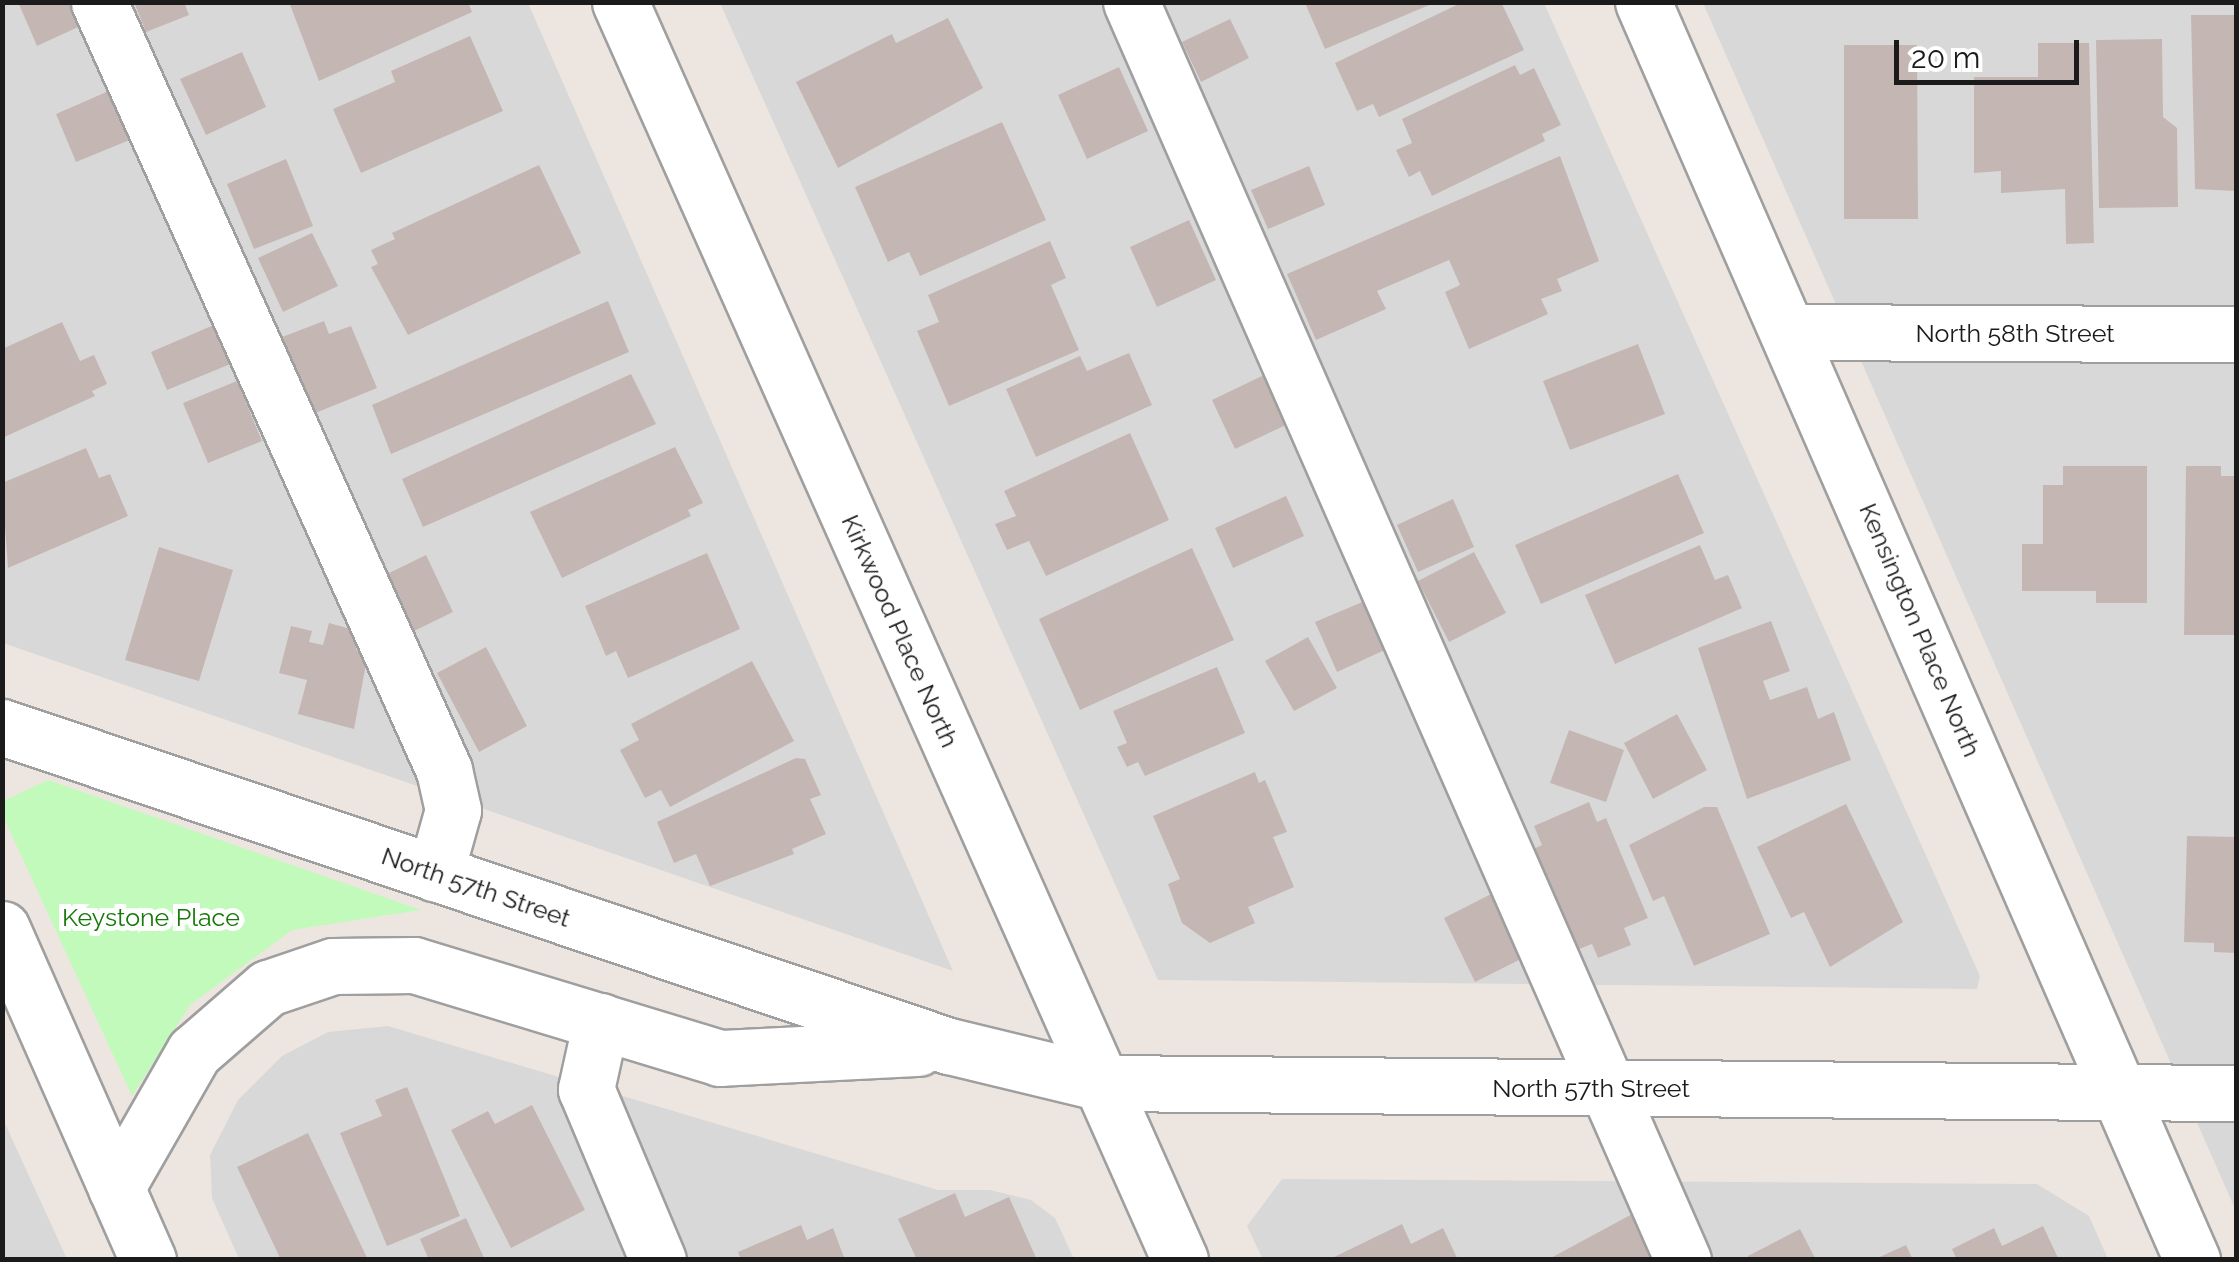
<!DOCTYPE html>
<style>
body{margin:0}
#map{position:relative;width:2239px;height:1262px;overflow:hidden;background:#ede6e0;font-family:Raleway,sans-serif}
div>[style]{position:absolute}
.residential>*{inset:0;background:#d9d8d8}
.park>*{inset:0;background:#c1faba}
.building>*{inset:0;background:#c4b7b3}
.roads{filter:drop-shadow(2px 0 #9f9f9f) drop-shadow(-2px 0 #9f9f9f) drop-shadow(0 2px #9f9f9f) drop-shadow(0 -2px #9f9f9f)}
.minor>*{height:55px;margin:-27.5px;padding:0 27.5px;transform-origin:27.5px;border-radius:27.5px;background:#fff}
span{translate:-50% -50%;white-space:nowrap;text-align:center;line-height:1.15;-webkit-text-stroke:10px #fff;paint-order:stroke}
.street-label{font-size:25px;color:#1b1b1b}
.park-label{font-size:25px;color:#167909}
.frame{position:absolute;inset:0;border:5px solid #1b1b1b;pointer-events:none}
.scale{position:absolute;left:1894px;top:40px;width:185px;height:45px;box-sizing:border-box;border:5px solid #1b1b1b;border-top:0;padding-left:12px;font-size:30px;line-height:35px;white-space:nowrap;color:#1b1b1b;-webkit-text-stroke:8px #fff;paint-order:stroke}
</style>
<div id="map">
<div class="residential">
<div style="clip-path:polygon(3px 3px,528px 3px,953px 971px,3px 643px)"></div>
<div style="clip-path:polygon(720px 3px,1544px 3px,1980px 976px,1977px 989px,1158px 980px)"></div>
<div style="clip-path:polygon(1703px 3px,2236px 3px,2236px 1211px)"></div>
<div style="clip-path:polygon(388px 1026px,938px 1190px,990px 1190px,1031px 1200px,1055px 1218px,1074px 1259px,239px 1259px,212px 1198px,210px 1155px,238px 1100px,282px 1056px,328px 1032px)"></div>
<div style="clip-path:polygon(2px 1119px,3px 1119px,67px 1259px,3px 1259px)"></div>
<div style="clip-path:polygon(1282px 1179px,2037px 1184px,2089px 1216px,2108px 1259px,1263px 1260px,1247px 1226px)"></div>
</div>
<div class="park">
<div style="clip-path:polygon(48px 780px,421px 910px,292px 930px,190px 1005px,132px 1096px,3px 816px,3px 801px)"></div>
</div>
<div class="building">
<div style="clip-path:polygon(18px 2px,80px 2px,89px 22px,37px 46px)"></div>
<div style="clip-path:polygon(134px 2px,184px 2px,189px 15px,146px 32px)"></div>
<div style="clip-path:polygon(289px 2px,468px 2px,472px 12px,319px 81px)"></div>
<div style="clip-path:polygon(1463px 2px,1501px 2px,1524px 50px,1379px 117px,1373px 104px,1357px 111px,1335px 63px)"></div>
<div style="clip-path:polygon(1305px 3px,1434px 3px,1325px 49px)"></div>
<div style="clip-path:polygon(2191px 15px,2236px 15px,2236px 191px,2195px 189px)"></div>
<div style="clip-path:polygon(948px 18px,983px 88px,838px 168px,796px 82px,892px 34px,896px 43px)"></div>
<div style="clip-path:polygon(1230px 19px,1249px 58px,1201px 82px,1182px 42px)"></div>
<div style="clip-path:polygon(470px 36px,503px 111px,361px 173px,333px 109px,395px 82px,391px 71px)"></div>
<div style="clip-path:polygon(2162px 39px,2163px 117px,2177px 128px,2178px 207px,2099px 208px,2096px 40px)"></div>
<div style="clip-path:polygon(2038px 43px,2089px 43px,2094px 243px,2066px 244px,2065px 189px,2001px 193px,2001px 171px,1974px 173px,1974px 77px,2038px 77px)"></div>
<div style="clip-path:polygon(1844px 45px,1917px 45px,1918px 219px,1844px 219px)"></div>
<div style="clip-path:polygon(242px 52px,266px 107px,206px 135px,180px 79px)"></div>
<div style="clip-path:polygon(1515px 65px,1520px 75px,1534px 68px,1561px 125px,1542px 134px,1545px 141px,1432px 196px,1420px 171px,1409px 177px,1396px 150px,1412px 143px,1402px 119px)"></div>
<div style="clip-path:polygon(1119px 67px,1148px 131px,1087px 159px,1058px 95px)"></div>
<div style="clip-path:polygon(111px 90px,132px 139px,76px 162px,56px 114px)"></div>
<div style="clip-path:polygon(1002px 122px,1046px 220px,920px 276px,909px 252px,888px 262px,855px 187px)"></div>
<div style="clip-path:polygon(1560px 156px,1599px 261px,1557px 279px,1562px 291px,1541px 299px,1548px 314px,1469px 349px,1445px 292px,1460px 285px,1449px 260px,1377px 291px,1386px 309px,1316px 340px,1287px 274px)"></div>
<div style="clip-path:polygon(286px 159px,313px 226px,254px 249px,227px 184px)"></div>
<div style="clip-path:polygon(539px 165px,581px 253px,408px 335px,371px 267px,378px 264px,371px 250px,395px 239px,392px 233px)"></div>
<div style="clip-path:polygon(1309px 166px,1325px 205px,1268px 229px,1251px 190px)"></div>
<div style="clip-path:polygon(1189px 220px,1216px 280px,1157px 307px,1130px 247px)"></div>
<div style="clip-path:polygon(312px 233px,338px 286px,283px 312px,258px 258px)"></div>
<div style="clip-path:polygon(1050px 241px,1066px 278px,1051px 285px,1079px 350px,949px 406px,917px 331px,939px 322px,928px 295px)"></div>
<div style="clip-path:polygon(608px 301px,629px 352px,391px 454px,372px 405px)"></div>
<div style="clip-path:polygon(324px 321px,329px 334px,351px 326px,377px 388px,308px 416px,277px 339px)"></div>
<div style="clip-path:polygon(62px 322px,80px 361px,94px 355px,107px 384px,92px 391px,95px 396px,2px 438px,2px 349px)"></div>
<div style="clip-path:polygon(216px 324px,233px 363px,167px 390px,151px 352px)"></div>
<div style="clip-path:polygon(1638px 344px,1665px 414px,1570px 450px,1543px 381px)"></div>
<div style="clip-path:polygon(1129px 353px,1152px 405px,1036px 457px,1006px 389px,1080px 356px,1087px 371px)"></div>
<div style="clip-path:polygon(631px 374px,656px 424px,423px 527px,402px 479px)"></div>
<div style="clip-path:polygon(1264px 375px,1288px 424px,1235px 449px,1212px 400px)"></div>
<div style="clip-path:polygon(237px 381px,262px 441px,208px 463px,183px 403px)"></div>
<div style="clip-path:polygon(1130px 433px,1169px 520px,1046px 576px,1029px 541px,1007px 550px,995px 524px,1016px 516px,1004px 491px)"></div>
<div style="clip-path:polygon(675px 447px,703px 503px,688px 510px,691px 516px,562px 578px,530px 512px)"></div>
<div style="clip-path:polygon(86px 448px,99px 478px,110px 474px,128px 516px,8px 568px,2px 483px)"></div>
<div style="clip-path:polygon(2063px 466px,2147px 466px,2147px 603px,2096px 603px,2096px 591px,2022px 591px,2022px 544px,2043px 544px,2043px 485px,2063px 485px)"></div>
<div style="clip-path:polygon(2186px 466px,2221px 466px,2221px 476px,2236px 476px,2236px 635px,2184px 635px)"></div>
<div style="clip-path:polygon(1678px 474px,1704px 533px,1541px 604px,1515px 545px)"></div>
<div style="clip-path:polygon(1286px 496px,1304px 536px,1233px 568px,1215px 528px)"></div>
<div style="clip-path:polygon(1453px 499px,1474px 547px,1418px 572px,1397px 525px)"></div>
<div style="clip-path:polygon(1700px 545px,1715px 580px,1728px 575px,1742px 608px,1615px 664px,1585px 595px)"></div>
<div style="clip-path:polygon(159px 547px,233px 570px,199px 681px,125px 660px)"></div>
<div style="clip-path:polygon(1192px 548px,1234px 640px,1080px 710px,1039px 619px)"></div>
<div style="clip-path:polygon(1474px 552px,1506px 613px,1449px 642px,1418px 581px)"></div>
<div style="clip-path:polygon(707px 553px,740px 629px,628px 678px,616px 651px,606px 656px,585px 606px)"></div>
<div style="clip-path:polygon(426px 555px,453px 612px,410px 633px,383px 576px)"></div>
<div style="clip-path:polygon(1367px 600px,1389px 648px,1337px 672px,1315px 622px)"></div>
<div style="clip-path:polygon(1771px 621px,1790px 671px,1763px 681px,1770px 700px,1807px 687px,1818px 719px,1834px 712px,1851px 760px,1747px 799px,1698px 648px)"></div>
<div style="clip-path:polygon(329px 623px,361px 632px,356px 650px,368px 653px,354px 729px,298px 714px,307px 680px,279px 673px,291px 626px,312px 631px,309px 642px,323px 645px)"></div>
<div style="clip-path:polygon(1308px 637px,1337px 688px,1294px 711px,1265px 661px)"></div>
<div style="clip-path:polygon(486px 647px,527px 726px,479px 752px,437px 673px)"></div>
<div style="clip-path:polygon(752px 661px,794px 741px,670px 807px,661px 790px,645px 798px,620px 750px,639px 740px,631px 724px)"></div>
<div style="clip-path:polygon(1217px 667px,1245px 733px,1145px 776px,1138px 762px,1127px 767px,1117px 747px,1127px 743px,1113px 711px)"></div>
<div style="clip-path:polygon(1677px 714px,1707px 770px,1653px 799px,1624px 743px)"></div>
<div style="clip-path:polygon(1569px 730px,1624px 750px,1606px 802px,1550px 783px)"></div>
<div style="clip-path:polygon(796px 758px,805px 759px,821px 795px,810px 799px,826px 834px,792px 849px,794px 854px,710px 886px,696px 854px,674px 863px,657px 822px)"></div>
<div style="clip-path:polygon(1255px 772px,1259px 783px,1265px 780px,1287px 832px,1273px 837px,1294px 887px,1248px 907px,1255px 923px,1210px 943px,1182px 923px,1168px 884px,1180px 879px,1153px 816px)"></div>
<div style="clip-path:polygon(1589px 802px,1597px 822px,1606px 818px,1648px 918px,1624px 928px,1631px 945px,1598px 958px,1592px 944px,1574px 951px,1531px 850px,1542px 845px,1534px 826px)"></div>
<div style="clip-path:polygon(1846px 804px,1903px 922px,1830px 967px,1804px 912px,1791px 918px,1757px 847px)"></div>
<div style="clip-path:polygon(1704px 807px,1717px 807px,1770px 934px,1694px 966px,1664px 896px,1653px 901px,1629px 845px)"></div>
<div style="clip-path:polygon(2187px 836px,2236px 837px,2236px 953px,2214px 952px,2214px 943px,2184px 942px)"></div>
<div style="clip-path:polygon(1499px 890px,1531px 954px,1475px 982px,1444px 918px)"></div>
<div style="clip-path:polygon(407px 1087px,460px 1216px,387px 1246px,340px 1133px,382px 1116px,375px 1100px)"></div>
<div style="clip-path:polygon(532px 1105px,585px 1210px,511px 1248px,451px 1130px,488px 1111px,495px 1124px)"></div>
<div style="clip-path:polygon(308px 1133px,368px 1260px,281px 1260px,237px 1167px)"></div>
<div style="clip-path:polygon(955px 1193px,965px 1217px,1009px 1197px,1037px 1260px,917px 1260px,898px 1219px)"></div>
<div style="clip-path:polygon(1636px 1212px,1662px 1260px,1547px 1260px)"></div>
<div style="clip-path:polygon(466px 1218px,485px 1260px,429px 1260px,420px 1239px)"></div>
<div style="clip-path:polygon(1402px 1224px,1411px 1244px,1443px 1228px,1458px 1260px,1328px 1260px)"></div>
<div style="clip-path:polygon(801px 1225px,807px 1240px,833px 1228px,845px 1260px,741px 1260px,738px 1252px)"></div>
<div style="clip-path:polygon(2043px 1226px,2059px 1260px,1957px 1260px,1952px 1249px,1994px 1228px,2002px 1246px)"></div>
<div style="clip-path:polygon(1800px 1229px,1816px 1260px,1750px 1260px,1748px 1256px)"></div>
<div style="clip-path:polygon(1906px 1245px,1913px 1260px,1873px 1260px)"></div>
</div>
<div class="roads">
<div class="minor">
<div style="left:99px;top:2px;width:842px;rotate:65.81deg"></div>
<div style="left:444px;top:770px;width:41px;rotate:77.3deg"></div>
<div style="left:453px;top:810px;width:66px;rotate:105.7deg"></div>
<div style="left:620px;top:2px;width:1377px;rotate:66deg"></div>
<div style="left:1131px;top:2px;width:1374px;rotate:66.31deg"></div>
<div style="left:1643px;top:2px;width:1373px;rotate:66.42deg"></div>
<div style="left:1793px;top:332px;width:443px;rotate:0.3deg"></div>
<div style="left:2px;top:727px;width:999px;rotate:18.62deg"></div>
<div style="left:949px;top:1046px;width:157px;rotate:13.6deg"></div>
<div style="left:1102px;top:1083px;width:1134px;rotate:0.51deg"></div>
<div style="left:2px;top:929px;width:362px;rotate:66.2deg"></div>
<div style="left:601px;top:1021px;width:70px;rotate:102.4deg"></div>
<div style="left:586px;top:1089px;width:186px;rotate:67.2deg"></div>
<div style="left:116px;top:1188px;width:157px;rotate:-60.2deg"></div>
<div style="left:194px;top:1052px;width:98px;rotate:-40.9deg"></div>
<div style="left:268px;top:988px;width:69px;rotate:-18.7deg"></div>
<div style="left:333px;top:966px;width:81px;rotate:-0.7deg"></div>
<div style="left:414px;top:965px;width:320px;rotate:16.9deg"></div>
<div style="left:720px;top:1058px;width:198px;rotate:-2.9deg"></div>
</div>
</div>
<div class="street-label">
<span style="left:2015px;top:333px">North 58th Street</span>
<span style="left:1920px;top:630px;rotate:67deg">Kensington Place North</span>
<span style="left:900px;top:631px;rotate:66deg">Kirkwood Place North</span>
<span style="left:476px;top:887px;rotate:19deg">North 57th Street</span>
<span style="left:1591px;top:1088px">North 57th Street</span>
</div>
<div class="park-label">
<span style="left:151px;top:917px">Keystone Place</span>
</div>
<div class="frame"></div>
<div class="scale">20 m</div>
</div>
